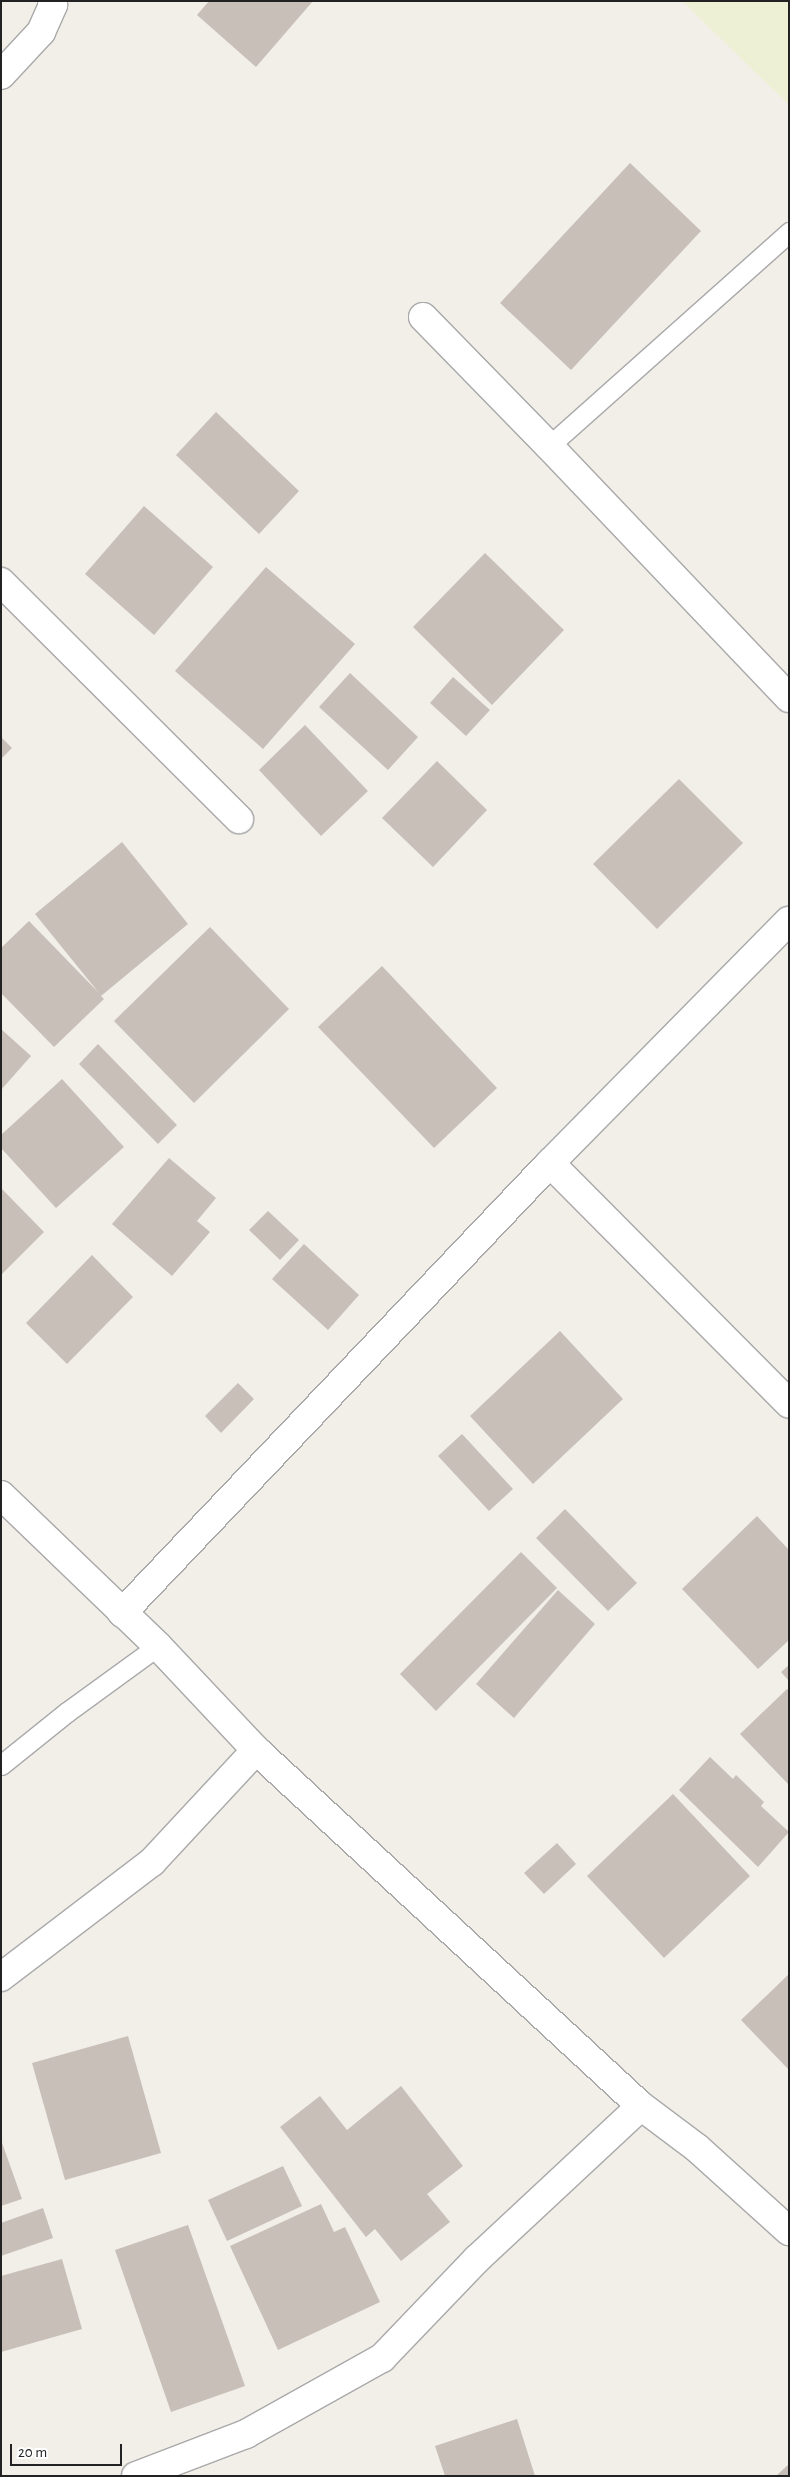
<!DOCTYPE html>
<style>
body{margin:0}
#map{position:relative;width:790px;height:2477px;overflow:hidden;background:#f2efe9;font-family:"Alegreya Sans",sans-serif}
div>[style]{position:absolute}
.farmland>*{inset:0;background:#eef0d5}
.building>*{inset:0;background:#c7bfb8}
.roads{filter:drop-shadow(1px 0 #a9a9a9) drop-shadow(-1px 0 #a9a9a9) drop-shadow(0 1px #a9a9a9) drop-shadow(0 -1px #a9a9a9)}
.service>*{height:19px;margin:-9.5px;padding:0 9.5px;transform-origin:9.5px;border-radius:9.5px;background:#fff}
.minor>*{height:28px;margin:-14px;padding:0 14px;transform-origin:14px;border-radius:14px;background:#fff}
span{translate:-50% -50%;white-space:nowrap;text-align:center;line-height:1.15;-webkit-text-stroke:4px #fff;paint-order:stroke}
.frame{position:absolute;inset:0;border:2px solid #222;pointer-events:none}
.scale{position:absolute;left:10px;top:2444px;width:112px;height:22px;box-sizing:border-box;border:2px solid #222;border-top:0;padding-left:6px;font-size:15px;line-height:18px;white-space:nowrap;color:#222;-webkit-text-stroke:4px #fff;paint-order:stroke}
</style>
<div id="map">
<div class="farmland">
<div style="clip-path:polygon(682px 1px,789px 1px,789px 105px)"></div>
</div>
<div class="building">
<div style="clip-path:polygon(209px 1px,313px 1px,256px 67px,197px 15px)"></div>
<div style="clip-path:polygon(630px 163px,701px 231px,571px 370px,500px 303px)"></div>
<div style="clip-path:polygon(216px 412px,299px 491px,259px 534px,176px 455px)"></div>
<div style="clip-path:polygon(144px 506px,213px 567px,154px 635px,85px 574px)"></div>
<div style="clip-path:polygon(485px 553px,564px 630px,492px 705px,413px 627px)"></div>
<div style="clip-path:polygon(266px 567px,355px 644px,263px 749px,175px 671px)"></div>
<div style="clip-path:polygon(350px 673px,418px 737px,388px 770px,319px 707px)"></div>
<div style="clip-path:polygon(453px 677px,490px 710px,466px 736px,430px 703px)"></div>
<div style="clip-path:polygon(305px 725px,368px 791px,321px 836px,259px 770px)"></div>
<div style="clip-path:polygon(1px 737px,12px 748px,1px 759px)"></div>
<div style="clip-path:polygon(437px 761px,487px 810px,433px 867px,382px 818px)"></div>
<div style="clip-path:polygon(679px 779px,743px 843px,657px 929px,593px 864px)"></div>
<div style="clip-path:polygon(122px 842px,188px 924px,101px 996px,104px 999px,54px 1047px,1px 993px,1px 948px,29px 921px,99px 993px,35px 914px)"></div>
<div style="clip-path:polygon(210px 927px,289px 1009px,194px 1103px,114px 1021px)"></div>
<div style="clip-path:polygon(382px 966px,497px 1088px,434px 1148px,318px 1027px)"></div>
<div style="clip-path:polygon(1px 1029px,31px 1056px,1px 1090px)"></div>
<div style="clip-path:polygon(98px 1044px,177px 1125px,158px 1144px,79px 1064px)"></div>
<div style="clip-path:polygon(62px 1079px,124px 1147px,56px 1208px,1px 1148px,1px 1135px)"></div>
<div style="clip-path:polygon(169px 1158px,216px 1198px,197px 1221px,210px 1232px,172px 1276px,112px 1224px)"></div>
<div style="clip-path:polygon(1px 1188px,44px 1232px,1px 1275px)"></div>
<div style="clip-path:polygon(268px 1211px,299px 1240px,280px 1260px,249px 1230px)"></div>
<div style="clip-path:polygon(304px 1244px,359px 1295px,328px 1330px,272px 1279px)"></div>
<div style="clip-path:polygon(92px 1255px,133px 1297px,67px 1364px,26px 1323px)"></div>
<div style="clip-path:polygon(560px 1331px,623px 1399px,533px 1484px,470px 1416px)"></div>
<div style="clip-path:polygon(238px 1383px,254px 1399px,221px 1433px,205px 1416px)"></div>
<div style="clip-path:polygon(462px 1434px,513px 1489px,489px 1511px,438px 1456px)"></div>
<div style="clip-path:polygon(565px 1509px,637px 1583px,608px 1611px,536px 1538px)"></div>
<div style="clip-path:polygon(757px 1516px,789px 1550px,789px 1640px,758px 1669px,682px 1589px)"></div>
<div style="clip-path:polygon(521px 1552px,557px 1588px,436px 1711px,400px 1674px)"></div>
<div style="clip-path:polygon(558px 1590px,595px 1624px,514px 1718px,476px 1684px)"></div>
<div style="clip-path:polygon(789px 1665px,789px 1681px,781px 1672px)"></div>
<div style="clip-path:polygon(787px 1689px,789px 1690px,789px 1785px,740px 1734px)"></div>
<div style="clip-path:polygon(710px 1757px,733px 1779px,736px 1775px,764px 1802px,761px 1806px,789px 1832px,758px 1867px,679px 1790px)"></div>
<div style="clip-path:polygon(673px 1794px,750px 1876px,664px 1958px,587px 1876px)"></div>
<div style="clip-path:polygon(557px 1843px,576px 1864px,544px 1894px,524px 1873px)"></div>
<div style="clip-path:polygon(789px 1974px,789px 2070px,741px 2020px)"></div>
<div style="clip-path:polygon(128px 2036px,161px 2153px,65px 2180px,32px 2063px)"></div>
<div style="clip-path:polygon(401px 2086px,463px 2166px,427px 2194px,450px 2222px,401px 2261px,375px 2229px,366px 2237px,280px 2127px,320px 2096px,347px 2130px)"></div>
<div style="clip-path:polygon(1px 2140px,22px 2199px,1px 2206px)"></div>
<div style="clip-path:polygon(283px 2166px,302px 2206px,227px 2241px,208px 2200px)"></div>
<div style="clip-path:polygon(321px 2204px,334px 2232px,345px 2227px,380px 2302px,278px 2350px,230px 2246px)"></div>
<div style="clip-path:polygon(43px 2208px,53px 2238px,1px 2256px,1px 2223px)"></div>
<div style="clip-path:polygon(188px 2225px,245px 2386px,171px 2412px,115px 2250px)"></div>
<div style="clip-path:polygon(62px 2259px,82px 2329px,1px 2352px,1px 2276px)"></div>
<div style="clip-path:polygon(517px 2419px,535px 2476px,445px 2476px,435px 2446px)"></div>
<div style="clip-path:polygon(789px 2464px,789px 2476px,776px 2476px)"></div>
</div>
<div class="roads">
<div class="service">
<div style="left:549px;top:446px;width:322px;rotate:-41.7deg"></div>
<div style="left:1px;top:1765px;width:85px;rotate:-38.8deg"></div>
<div style="left:67px;top:1712px;width:112px;rotate:-36deg"></div>
</div>
<div class="minor">
<div style="left:1px;top:75px;width:59px;rotate:-47.1deg"></div>
<div style="left:41px;top:32px;width:30px;rotate:-66deg"></div>
<div style="left:53px;top:5px;width:4px;rotate:-104deg"></div>
<div style="left:423px;top:317px;width:180px;rotate:45.7deg"></div>
<div style="left:549px;top:446px;width:348px;rotate:46.4deg"></div>
<div style="left:1px;top:582px;width:336px;rotate:44.9deg"></div>
<div style="left:550px;top:1163px;width:339px;rotate:45.2deg"></div>
<div style="left:1px;top:1495px;width:218px;rotate:43.9deg"></div>
<div style="left:158px;top:1646px;width:143px;rotate:46.7deg"></div>
<div style="left:256px;top:1750px;width:524px;rotate:42.76deg"></div>
<div style="left:641px;top:2106px;width:70px;rotate:36.9deg"></div>
<div style="left:697px;top:2148px;width:124px;rotate:42.1deg"></div>
<div style="left:122px;top:1613px;width:621px;rotate:-46.44deg"></div>
<div style="left:550px;top:1163px;width:340px;rotate:-45.4deg"></div>
<div style="left:1px;top:1977px;width:190px;rotate:-37.3deg"></div>
<div style="left:152px;top:1862px;width:153px;rotate:-47.1deg"></div>
<div style="left:136px;top:2476px;width:118px;rotate:-20.9deg"></div>
<div style="left:246px;top:2434px;width:156px;rotate:-29.2deg"></div>
<div style="left:382px;top:2358px;width:137px;rotate:-46.2deg"></div>
<div style="left:477px;top:2259px;width:224px;rotate:-43deg"></div>
</div>
</div>
<div class="frame"></div>
<div class="scale">20 m</div>
</div>
